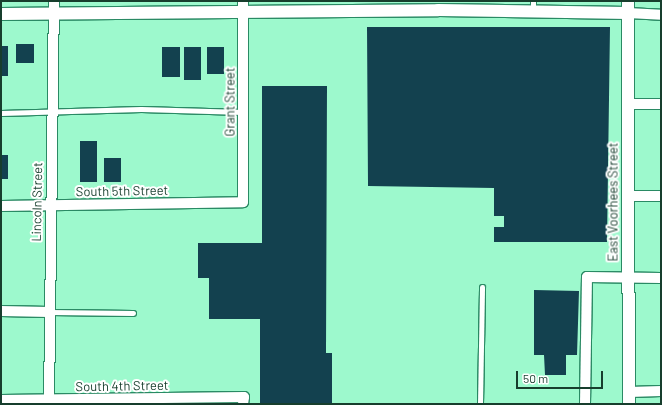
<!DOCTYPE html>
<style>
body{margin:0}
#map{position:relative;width:662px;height:405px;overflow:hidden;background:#9df9cd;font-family:Barlow,sans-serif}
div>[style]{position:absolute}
.building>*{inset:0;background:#13414f}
.roads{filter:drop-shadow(1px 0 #2a8a64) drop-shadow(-1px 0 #2a8a64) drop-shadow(0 1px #2a8a64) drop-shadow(0 -1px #2a8a64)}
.service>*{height:5px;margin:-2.5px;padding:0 2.5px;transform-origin:2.5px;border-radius:2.5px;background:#fff}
.minor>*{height:10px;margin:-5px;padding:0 5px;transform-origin:5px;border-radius:5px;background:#fff}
.tertiary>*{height:12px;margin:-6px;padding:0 6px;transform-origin:6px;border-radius:6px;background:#fff}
span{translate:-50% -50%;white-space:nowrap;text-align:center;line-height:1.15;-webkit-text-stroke:4px #fff;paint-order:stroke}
.street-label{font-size:13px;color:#173e2d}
.frame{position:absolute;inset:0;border:2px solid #173e2d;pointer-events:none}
.scale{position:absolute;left:516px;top:371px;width:87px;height:18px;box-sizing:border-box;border:2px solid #173e2d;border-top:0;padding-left:5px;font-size:12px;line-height:14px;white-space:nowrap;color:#173e2d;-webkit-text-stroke:3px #fff;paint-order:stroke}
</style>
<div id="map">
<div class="building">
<div style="clip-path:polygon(367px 27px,610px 27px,607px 242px,494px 242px,494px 227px,504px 227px,504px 216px,494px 216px,494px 188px,368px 186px)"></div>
<div style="clip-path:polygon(16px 44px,34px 44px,34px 63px,16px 63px)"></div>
<div style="clip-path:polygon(1px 46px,8px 46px,8px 76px,1px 76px)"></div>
<div style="clip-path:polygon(162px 47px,180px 47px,180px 77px,162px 77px)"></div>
<div style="clip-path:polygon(184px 47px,201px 47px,201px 80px,184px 80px)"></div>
<div style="clip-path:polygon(207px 47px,224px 47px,224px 74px,207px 74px)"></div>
<div style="clip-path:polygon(262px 86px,327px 86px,326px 353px,332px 353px,332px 404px,260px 404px,260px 319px,209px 319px,209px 278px,198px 278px,198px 243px,262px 243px)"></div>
<div style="clip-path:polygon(80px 141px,97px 141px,97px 182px,80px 182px)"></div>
<div style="clip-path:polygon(1px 155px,8px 155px,8px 179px,1px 179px)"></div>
<div style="clip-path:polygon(104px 158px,121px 158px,121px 182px,104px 182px)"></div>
<div style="clip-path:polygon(534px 290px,579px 291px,577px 355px,566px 355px,566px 375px,545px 375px,544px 355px,534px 355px)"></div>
</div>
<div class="roads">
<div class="service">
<div style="left:533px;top:11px;width:10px;rotate:-90deg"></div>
<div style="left:1px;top:113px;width:140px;rotate:-1.6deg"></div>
<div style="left:141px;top:109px;width:102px;rotate:1.7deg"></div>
<div style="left:50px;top:312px;width:83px;rotate:0.7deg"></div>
<div style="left:480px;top:404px;width:117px;rotate:-89deg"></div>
</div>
<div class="minor">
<div style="left:628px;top:13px;width:33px;rotate:3deg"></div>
<div style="left:627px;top:104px;width:34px"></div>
<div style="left:627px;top:196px;width:34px"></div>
<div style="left:1px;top:206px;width:242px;rotate:-0.9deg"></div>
<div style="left:243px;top:202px;width:201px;rotate:-90deg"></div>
<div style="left:1px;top:311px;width:48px;rotate:1.2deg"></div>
<div style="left:629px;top:392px;width:32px;rotate:-2deg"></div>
<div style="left:1px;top:400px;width:243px;rotate:-0.7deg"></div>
<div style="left:244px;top:397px;width:7px;rotate:98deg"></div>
<div style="left:49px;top:404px;width:403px;rotate:-89.3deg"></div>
<div style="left:585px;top:404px;width:127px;rotate:-89.1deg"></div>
<div style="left:587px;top:277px;width:74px;rotate:0.8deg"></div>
</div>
<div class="tertiary">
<div style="left:628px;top:1px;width:403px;rotate:89.9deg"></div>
<div style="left:1px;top:14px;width:437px;rotate:-0.5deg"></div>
<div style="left:438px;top:10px;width:190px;rotate:0.9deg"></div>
</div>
</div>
<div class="street-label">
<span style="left:230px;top:102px;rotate:-90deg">Grant Street</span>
<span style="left:122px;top:191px;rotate:-1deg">South 5th Street</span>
<span style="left:37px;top:202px;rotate:-89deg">Lincoln Street</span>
<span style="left:613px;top:202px;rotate:-90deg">East Voorhees Street</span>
<span style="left:122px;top:386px;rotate:-1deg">South 4th Street</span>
</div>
<div class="frame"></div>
<div class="scale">50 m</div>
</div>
